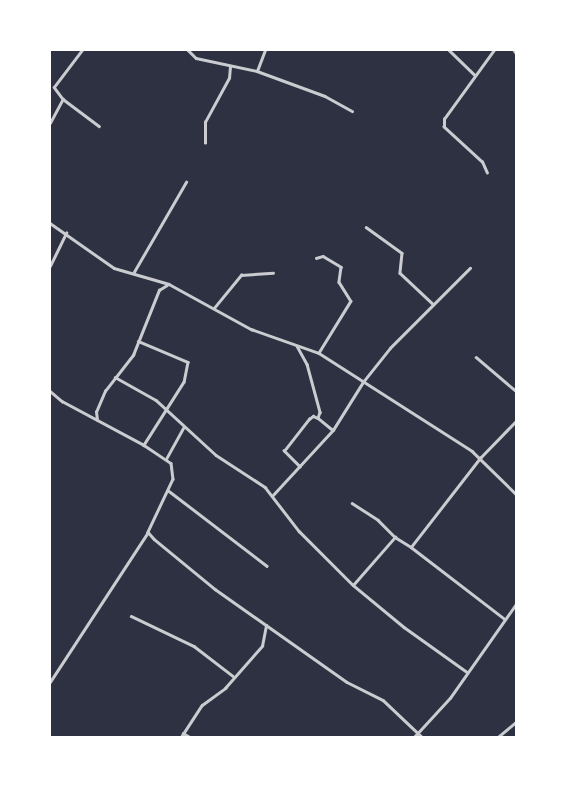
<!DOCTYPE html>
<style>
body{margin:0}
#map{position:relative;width:566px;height:787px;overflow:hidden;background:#2d3142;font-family:"PT Sans",sans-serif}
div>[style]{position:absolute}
.minor>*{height:2.5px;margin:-1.25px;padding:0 1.25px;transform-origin:1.25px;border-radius:1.25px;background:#caccd0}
span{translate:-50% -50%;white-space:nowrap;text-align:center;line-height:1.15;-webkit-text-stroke:5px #fff;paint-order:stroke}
.frame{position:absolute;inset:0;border:51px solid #fff;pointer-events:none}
</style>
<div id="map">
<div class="minor">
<div style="left:188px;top:50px;width:11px;rotate:45deg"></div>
<div style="left:196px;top:58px;width:62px;rotate:12deg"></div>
<div style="left:257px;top:71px;width:72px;rotate:20.2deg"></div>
<div style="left:325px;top:96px;width:31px;rotate:29deg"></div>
<div style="left:449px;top:50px;width:35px;rotate:44deg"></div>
<div style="left:514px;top:50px;width:4px;rotate:56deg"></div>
<div style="left:257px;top:71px;width:22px;rotate:-69deg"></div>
<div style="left:54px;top:87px;width:15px;rotate:53deg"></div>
<div style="left:63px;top:99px;width:45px;rotate:36.9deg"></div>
<div style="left:54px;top:87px;width:46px;rotate:-52.9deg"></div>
<div style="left:50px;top:123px;width:27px;rotate:-62deg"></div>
<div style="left:205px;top:143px;width:21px;rotate:-90deg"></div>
<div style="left:205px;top:122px;width:50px;rotate:-61.4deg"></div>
<div style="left:229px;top:78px;width:11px;rotate:-85deg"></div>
<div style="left:487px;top:173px;width:12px;rotate:-114deg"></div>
<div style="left:482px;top:162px;width:52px;rotate:-137.4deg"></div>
<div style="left:444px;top:127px;width:8px;rotate:-90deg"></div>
<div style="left:444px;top:119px;width:85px;rotate:-54.1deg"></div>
<div style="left:50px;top:223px;width:78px;rotate:35.1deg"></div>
<div style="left:114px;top:268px;width:57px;rotate:16.2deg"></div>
<div style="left:169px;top:284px;width:94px;rotate:28.8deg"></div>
<div style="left:251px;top:329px;width:72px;rotate:19.4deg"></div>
<div style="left:319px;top:353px;width:182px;rotate:32.6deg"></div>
<div style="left:472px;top:451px;width:62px;rotate:44.3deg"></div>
<div style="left:366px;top:227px;width:44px;rotate:35.8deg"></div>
<div style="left:402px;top:253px;width:20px;rotate:96deg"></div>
<div style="left:400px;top:273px;width:44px;rotate:43.2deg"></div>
<div style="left:316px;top:258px;width:7px;rotate:-16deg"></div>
<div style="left:323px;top:256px;width:21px;rotate:31deg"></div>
<div style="left:341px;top:267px;width:15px;rotate:98deg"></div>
<div style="left:339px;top:282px;width:22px;rotate:58deg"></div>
<div style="left:351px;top:301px;width:61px;rotate:121.6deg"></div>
<div style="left:50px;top:266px;width:37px;rotate:-64deg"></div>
<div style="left:134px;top:272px;width:104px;rotate:-60deg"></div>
<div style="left:214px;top:308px;width:43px;rotate:-50.7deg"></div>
<div style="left:241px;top:275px;width:32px;rotate:-4deg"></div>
<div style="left:138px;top:341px;width:54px;rotate:22.8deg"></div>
<div style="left:188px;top:362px;width:20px;rotate:101deg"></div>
<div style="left:184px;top:382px;width:75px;rotate:122.4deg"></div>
<div style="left:297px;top:346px;width:21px;rotate:61deg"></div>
<div style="left:307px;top:364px;width:50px;rotate:74.8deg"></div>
<div style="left:320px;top:412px;width:6px;rotate:108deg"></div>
<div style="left:476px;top:357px;width:52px;rotate:40.4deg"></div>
<div style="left:115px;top:377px;width:47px;rotate:29.3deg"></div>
<div style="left:156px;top:400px;width:81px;rotate:42.5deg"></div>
<div style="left:216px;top:455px;width:59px;rotate:33.1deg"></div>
<div style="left:265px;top:487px;width:56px;rotate:52.3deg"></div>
<div style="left:299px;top:531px;width:76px;rotate:45deg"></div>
<div style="left:353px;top:585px;width:66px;rotate:39.5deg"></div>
<div style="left:404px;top:627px;width:77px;rotate:35.5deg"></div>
<div style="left:50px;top:391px;width:16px;rotate:40deg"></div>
<div style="left:62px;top:401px;width:93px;rotate:28.2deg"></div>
<div style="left:144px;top:445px;width:32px;rotate:34deg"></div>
<div style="left:171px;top:463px;width:16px;rotate:83deg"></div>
<div style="left:173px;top:479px;width:59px;rotate:115.3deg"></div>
<div style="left:148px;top:532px;width:9px;rotate:49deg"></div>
<div style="left:154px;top:539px;width:79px;rotate:39.3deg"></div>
<div style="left:215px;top:589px;width:161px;rotate:35.2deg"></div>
<div style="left:347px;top:682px;width:40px;rotate:26.6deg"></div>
<div style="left:383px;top:700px;width:54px;rotate:43.5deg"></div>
<div style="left:97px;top:420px;width:8px;rotate:-97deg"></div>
<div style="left:96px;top:412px;width:23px;rotate:-67deg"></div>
<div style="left:105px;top:391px;width:46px;rotate:-52.1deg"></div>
<div style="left:133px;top:355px;width:70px;rotate:-68.2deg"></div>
<div style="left:159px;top:290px;width:9px;rotate:-32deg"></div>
<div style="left:166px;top:459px;width:35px;rotate:-61deg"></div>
<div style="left:300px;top:467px;width:23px;rotate:-135deg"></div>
<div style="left:284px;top:451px;width:41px;rotate:-52deg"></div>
<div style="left:309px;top:419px;width:5px;rotate:-37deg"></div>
<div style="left:313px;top:416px;width:5px;rotate:22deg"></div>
<div style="left:318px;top:418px;width:19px;rotate:39deg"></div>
<div style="left:169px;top:491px;width:123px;rotate:37.4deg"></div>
<div style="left:272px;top:496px;width:90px;rotate:-47.3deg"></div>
<div style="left:333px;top:430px;width:57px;rotate:-58deg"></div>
<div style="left:363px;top:382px;width:43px;rotate:-51.5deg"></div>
<div style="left:390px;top:348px;width:113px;rotate:-45deg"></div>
<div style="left:352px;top:503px;width:31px;rotate:33deg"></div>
<div style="left:378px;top:520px;width:24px;rotate:45deg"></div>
<div style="left:411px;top:547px;width:118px;rotate:37.5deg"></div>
<div style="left:353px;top:585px;width:64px;rotate:-48.8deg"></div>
<div style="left:395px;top:537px;width:19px;rotate:32deg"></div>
<div style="left:411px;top:547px;width:113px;rotate:-52.2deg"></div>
<div style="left:480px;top:458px;width:52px;rotate:-45.8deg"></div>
<div style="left:131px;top:616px;width:70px;rotate:25.5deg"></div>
<div style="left:194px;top:646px;width:49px;rotate:37.6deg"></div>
<div style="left:50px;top:682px;width:179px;rotate:-56.8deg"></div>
<div style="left:183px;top:733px;width:8px;rotate:30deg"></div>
<div style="left:181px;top:737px;width:38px;rotate:-57deg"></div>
<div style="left:202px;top:705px;width:29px;rotate:-36deg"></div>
<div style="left:225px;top:688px;width:56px;rotate:-48.6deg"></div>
<div style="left:262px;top:646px;width:21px;rotate:-79deg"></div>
<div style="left:414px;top:737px;width:53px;rotate:-47.3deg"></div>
<div style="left:450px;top:698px;width:115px;rotate:-54.9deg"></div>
<div style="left:498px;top:737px;width:23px;rotate:-40deg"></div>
</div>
<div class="frame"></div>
</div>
